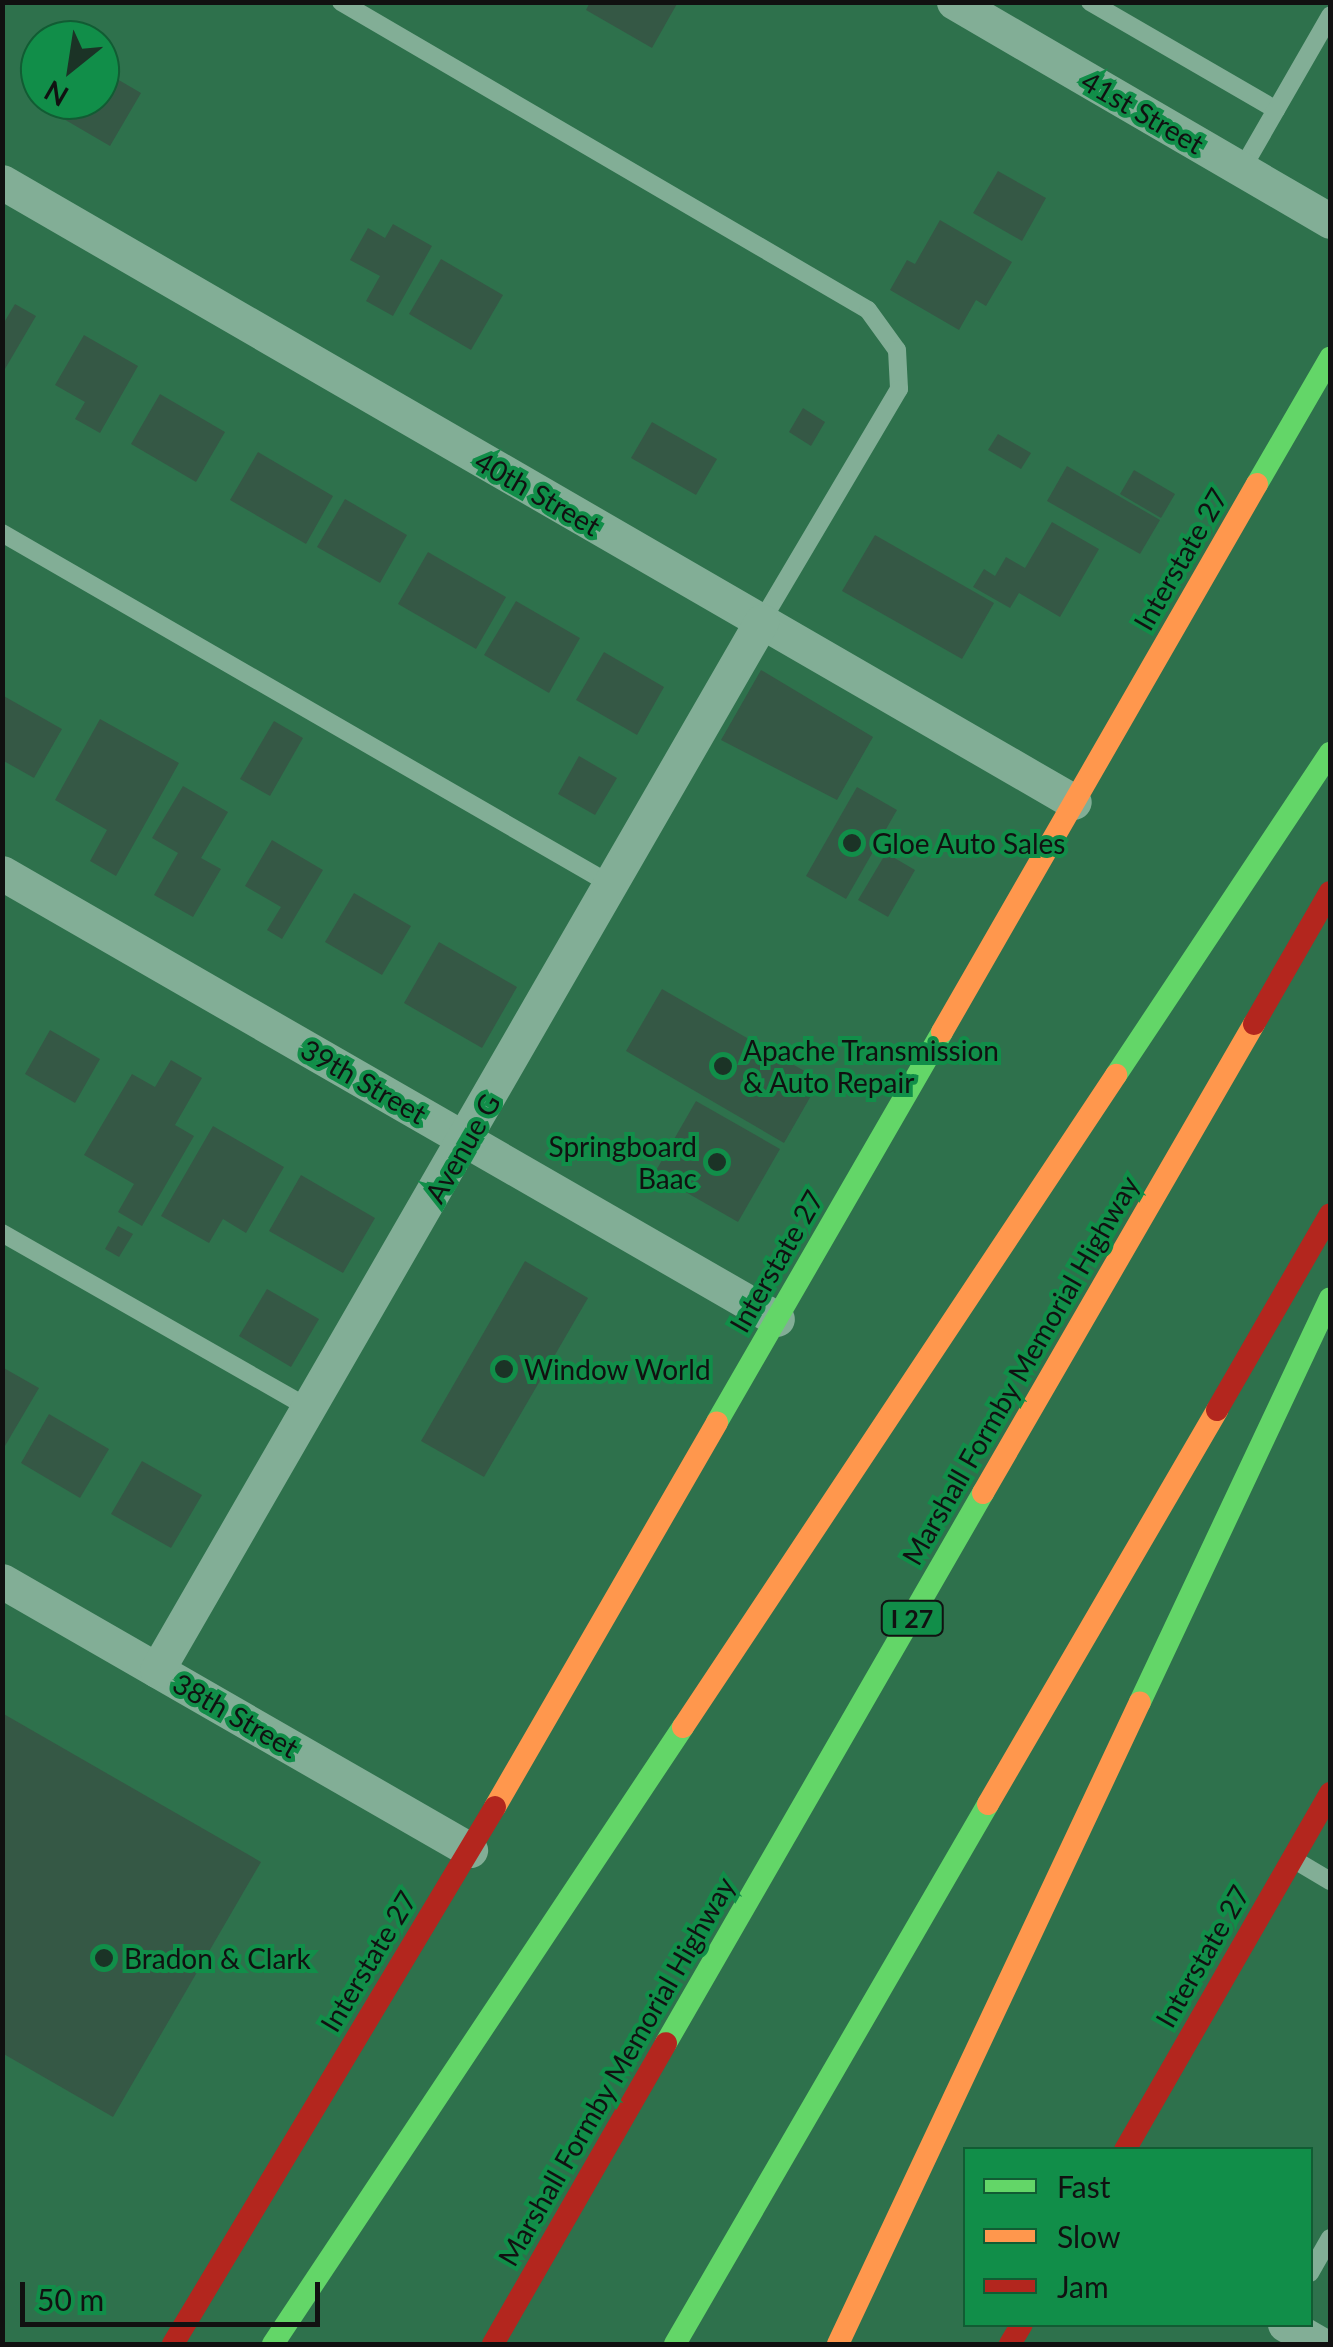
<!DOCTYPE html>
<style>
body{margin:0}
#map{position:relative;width:1333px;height:2347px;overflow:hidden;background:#2e714c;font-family:Lato,sans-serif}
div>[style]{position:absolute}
.building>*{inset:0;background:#355845}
.lane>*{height:18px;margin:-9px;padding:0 9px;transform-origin:9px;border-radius:9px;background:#82ae96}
.street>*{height:35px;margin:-17.5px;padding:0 17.5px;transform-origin:17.5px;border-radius:17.5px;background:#82ae96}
.fast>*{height:22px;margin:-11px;padding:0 11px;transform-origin:11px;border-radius:11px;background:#63d668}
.slow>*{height:22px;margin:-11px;padding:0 11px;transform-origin:11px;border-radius:11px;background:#ff974d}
.jam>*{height:22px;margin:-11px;padding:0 11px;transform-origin:11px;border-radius:11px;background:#b3261e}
.dots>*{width:28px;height:28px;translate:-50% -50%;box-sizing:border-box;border:5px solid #118e49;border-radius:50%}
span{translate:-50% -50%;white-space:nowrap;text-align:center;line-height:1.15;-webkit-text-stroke:8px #118e49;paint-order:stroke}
.shield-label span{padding:2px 8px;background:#118e49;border:2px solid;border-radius:8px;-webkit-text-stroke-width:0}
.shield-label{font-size:25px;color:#111;font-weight:700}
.street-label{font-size:28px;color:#111}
.poi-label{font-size:28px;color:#111}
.left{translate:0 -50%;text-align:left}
.right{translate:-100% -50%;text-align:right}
.frame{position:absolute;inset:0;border:5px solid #111;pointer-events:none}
.legend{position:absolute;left:963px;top:2147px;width:350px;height:180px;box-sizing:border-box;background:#118e49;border:2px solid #115c33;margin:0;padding:12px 18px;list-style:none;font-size:30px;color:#111}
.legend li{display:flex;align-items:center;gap:20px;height:50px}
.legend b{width:50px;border:2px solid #115c33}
.north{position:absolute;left:20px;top:20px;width:100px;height:100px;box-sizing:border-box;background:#118e49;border:2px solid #115c33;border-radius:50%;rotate:210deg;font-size:28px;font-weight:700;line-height:40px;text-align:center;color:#111}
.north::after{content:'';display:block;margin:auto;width:35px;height:45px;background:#1b3326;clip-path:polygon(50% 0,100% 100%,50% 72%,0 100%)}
.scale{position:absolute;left:20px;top:2282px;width:300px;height:45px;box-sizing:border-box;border:5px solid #111;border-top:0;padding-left:12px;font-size:30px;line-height:35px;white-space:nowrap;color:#111;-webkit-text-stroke:8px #118e49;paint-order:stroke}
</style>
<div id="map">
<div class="building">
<div style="clip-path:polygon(590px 2px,678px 2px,652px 48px,586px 10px)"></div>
<div style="clip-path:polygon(100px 69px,141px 93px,110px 146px,50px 111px,56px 100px,100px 100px)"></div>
<div style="clip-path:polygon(998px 171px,1046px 198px,1022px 241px,973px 213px)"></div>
<div style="clip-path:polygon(940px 220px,1012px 262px,986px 306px,976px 300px,959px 330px,890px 290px,907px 260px,915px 264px)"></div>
<div style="clip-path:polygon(393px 224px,432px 246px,393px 316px,366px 301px,380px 276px,350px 260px,368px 228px,385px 238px)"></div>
<div style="clip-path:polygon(441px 259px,503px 295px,471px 350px,409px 314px)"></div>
<div style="clip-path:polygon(15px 304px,36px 316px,2px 374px,2px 326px)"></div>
<div style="clip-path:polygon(84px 335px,138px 366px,100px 433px,75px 419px,85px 402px,55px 385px)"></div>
<div style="clip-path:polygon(160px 394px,225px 432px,196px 482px,131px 444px)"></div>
<div style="clip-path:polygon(803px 408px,825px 422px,811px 446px,789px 432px)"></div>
<div style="clip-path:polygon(652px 422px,717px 459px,696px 495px,631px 458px)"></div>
<div style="clip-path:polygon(998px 434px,1031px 453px,1021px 469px,988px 450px)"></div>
<div style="clip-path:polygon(258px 452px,333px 496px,306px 544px,230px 500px)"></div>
<div style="clip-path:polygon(1067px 466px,1160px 520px,1140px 554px,1047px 501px)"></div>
<div style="clip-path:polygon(1134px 470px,1175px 494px,1161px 518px,1120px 494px)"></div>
<div style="clip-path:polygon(345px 499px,407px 535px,380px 583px,317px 547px)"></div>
<div style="clip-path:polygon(1052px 522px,1099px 549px,1060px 617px,1019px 593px,1010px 608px,973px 587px,984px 569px,995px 576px,1006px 557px,1025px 568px)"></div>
<div style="clip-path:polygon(875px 535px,994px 603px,962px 659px,842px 591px)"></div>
<div style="clip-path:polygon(428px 552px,506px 597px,476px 649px,398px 604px)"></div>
<div style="clip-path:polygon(516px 601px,580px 638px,549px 693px,484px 655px)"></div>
<div style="clip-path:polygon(604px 652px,664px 687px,637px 735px,576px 700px)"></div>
<div style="clip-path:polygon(761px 670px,873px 737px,837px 800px,721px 740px)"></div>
<div style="clip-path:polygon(2px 695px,62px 729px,34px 778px,2px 760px)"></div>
<div style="clip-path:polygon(100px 719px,179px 763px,116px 876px,90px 861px,107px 830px,55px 800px)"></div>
<div style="clip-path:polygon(274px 721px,303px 738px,270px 796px,240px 779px)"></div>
<div style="clip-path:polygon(579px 756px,617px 778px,595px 815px,558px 794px)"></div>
<div style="clip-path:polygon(183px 786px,228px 812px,201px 858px,221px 869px,193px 917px,154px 895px,178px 853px,152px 838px)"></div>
<div style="clip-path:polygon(857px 787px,897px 810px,846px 899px,806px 876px)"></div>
<div style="clip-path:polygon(272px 840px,323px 870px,282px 939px,267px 930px,281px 907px,245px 886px)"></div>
<div style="clip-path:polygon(886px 853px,915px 870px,888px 917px,858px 900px)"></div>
<div style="clip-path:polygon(354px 893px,411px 926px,382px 975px,325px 942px)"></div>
<div style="clip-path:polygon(439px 942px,517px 987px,482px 1048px,404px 1003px)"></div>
<div style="clip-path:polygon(662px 989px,820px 1080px,784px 1143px,626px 1051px)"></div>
<div style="clip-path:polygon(50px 1030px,100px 1059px,75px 1103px,25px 1074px)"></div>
<div style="clip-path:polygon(171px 1060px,202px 1078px,175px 1125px,194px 1136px,142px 1226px,118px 1212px,134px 1184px,84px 1155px,132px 1074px,155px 1087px)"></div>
<div style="clip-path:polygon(696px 1101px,780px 1149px,738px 1222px,654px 1174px)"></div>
<div style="clip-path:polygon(213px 1126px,284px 1167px,246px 1233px,223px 1219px,209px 1243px,161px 1216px)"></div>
<div style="clip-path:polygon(301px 1175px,375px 1218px,343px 1273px,269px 1231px)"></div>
<div style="clip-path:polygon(118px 1226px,133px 1234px,119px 1257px,105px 1249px)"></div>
<div style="clip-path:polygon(525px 1261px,588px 1298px,484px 1477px,421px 1441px)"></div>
<div style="clip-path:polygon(267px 1289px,319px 1319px,291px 1367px,239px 1336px)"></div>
<div style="clip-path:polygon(2px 1367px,39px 1388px,2px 1451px)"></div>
<div style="clip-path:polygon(49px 1414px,109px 1449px,80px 1498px,21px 1463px)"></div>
<div style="clip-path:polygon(142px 1461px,202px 1495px,171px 1548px,111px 1514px)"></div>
<div style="clip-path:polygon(2px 1713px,261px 1862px,113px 2117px,2px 2053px)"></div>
</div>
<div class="lane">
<div style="left:341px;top:2px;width:610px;rotate:30.3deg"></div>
<div style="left:868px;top:310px;width:49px;rotate:54.1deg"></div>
<div style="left:897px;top:350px;width:39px;rotate:87deg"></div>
<div style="left:899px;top:389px;width:271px;rotate:120.6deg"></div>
<div style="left:1090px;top:2px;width:215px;rotate:30.1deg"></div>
<div style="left:1242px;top:169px;width:177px;rotate:-60.1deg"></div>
<div style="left:2px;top:533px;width:704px;rotate:29.99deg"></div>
<div style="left:2px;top:1233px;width:355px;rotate:29.7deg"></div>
<div style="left:1293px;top:1859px;width:43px;rotate:30.7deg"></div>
<div style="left:1310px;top:2273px;width:40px;rotate:-60.3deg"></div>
</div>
<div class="street">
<div style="left:954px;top:2px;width:435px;rotate:30.2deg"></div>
<div style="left:2px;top:182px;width:1238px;rotate:30.04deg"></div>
<div style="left:2px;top:873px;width:894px;rotate:29.92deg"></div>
<div style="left:2px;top:1581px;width:540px;rotate:29.89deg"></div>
<div style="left:157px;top:1670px;width:1210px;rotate:-60.04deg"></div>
<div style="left:1285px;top:2324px;width:39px;rotate:30deg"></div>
</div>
<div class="fast">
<div style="left:1257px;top:484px;width:146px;rotate:-59.9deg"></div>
<div style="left:1116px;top:1075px;width:387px;rotate:-56.4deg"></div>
<div style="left:717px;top:1422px;width:450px;rotate:-60deg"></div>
<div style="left:1140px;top:1702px;width:446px;rotate:-64.8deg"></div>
<div style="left:666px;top:2043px;width:635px;rotate:-60.04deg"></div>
<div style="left:273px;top:2344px;width:741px;rotate:-56.4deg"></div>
<div style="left:675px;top:2344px;width:624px;rotate:-59.9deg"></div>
</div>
<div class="slow">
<div style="left:942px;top:1032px;width:632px;rotate:-60.11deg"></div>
<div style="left:983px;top:1493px;width:542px;rotate:-59.98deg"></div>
<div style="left:683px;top:1727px;width:783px;rotate:-56.41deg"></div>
<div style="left:988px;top:1804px;width:456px;rotate:-59.8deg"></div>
<div style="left:495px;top:1807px;width:444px;rotate:-60deg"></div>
<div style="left:838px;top:2344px;width:709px;rotate:-64.81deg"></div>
</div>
<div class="jam">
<div style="left:1254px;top:1024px;width:152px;rotate:-60.1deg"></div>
<div style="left:1217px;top:1410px;width:226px;rotate:-60deg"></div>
<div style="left:1125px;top:2150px;width:412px;rotate:-60.1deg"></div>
<div style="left:173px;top:2344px;width:626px;rotate:-59.05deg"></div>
<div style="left:493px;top:2344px;width:347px;rotate:-60.1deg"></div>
<div style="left:1010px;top:2344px;width:23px;rotate:-59deg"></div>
</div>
<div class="dots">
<div style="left:852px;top:843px;background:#1b3326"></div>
<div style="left:723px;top:1066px;background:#1b3326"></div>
<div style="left:717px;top:1162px;background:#1b3326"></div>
<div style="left:504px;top:1369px;background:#1b3326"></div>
<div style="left:104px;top:1958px;background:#1b3326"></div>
</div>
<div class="shield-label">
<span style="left:912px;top:1618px">I 27</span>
</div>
<div class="street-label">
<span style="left:1143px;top:112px;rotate:30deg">41st Street</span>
<span style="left:538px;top:493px;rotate:30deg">40th Street</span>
<span style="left:1180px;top:559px;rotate:-60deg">Interstate 27</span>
<span style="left:364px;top:1081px;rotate:30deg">39th Street</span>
<span style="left:462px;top:1148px;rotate:-60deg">Avenue G</span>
<span style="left:776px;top:1261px;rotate:-60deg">Interstate 27</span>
<span style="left:1020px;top:1370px;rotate:-60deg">Marshall Formby Memorial Highway</span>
<span style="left:236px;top:1715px;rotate:30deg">38th Street</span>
<span style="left:1202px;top:1956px;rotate:-60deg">Interstate 27</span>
<span style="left:368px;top:1961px;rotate:-59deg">Interstate 27</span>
<span style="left:616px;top:2071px;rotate:-60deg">Marshall Formby Memorial Highway</span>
</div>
<div class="poi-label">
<span class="left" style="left:872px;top:843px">Gloe Auto Sales</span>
<span class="left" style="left:743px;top:1066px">Apache Transmission<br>&amp; Auto Repair</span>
<span class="right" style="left:697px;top:1162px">Springboard<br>Baac</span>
<span class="left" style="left:524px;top:1369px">Window World</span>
<span class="left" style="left:124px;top:1958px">Bradon &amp; Clark</span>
</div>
<div class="frame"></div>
<ul class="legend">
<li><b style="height:12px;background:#63d668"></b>Fast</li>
<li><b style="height:12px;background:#ff974d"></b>Slow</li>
<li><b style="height:12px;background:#b3261e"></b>Jam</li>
</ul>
<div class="north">N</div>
<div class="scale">50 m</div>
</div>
